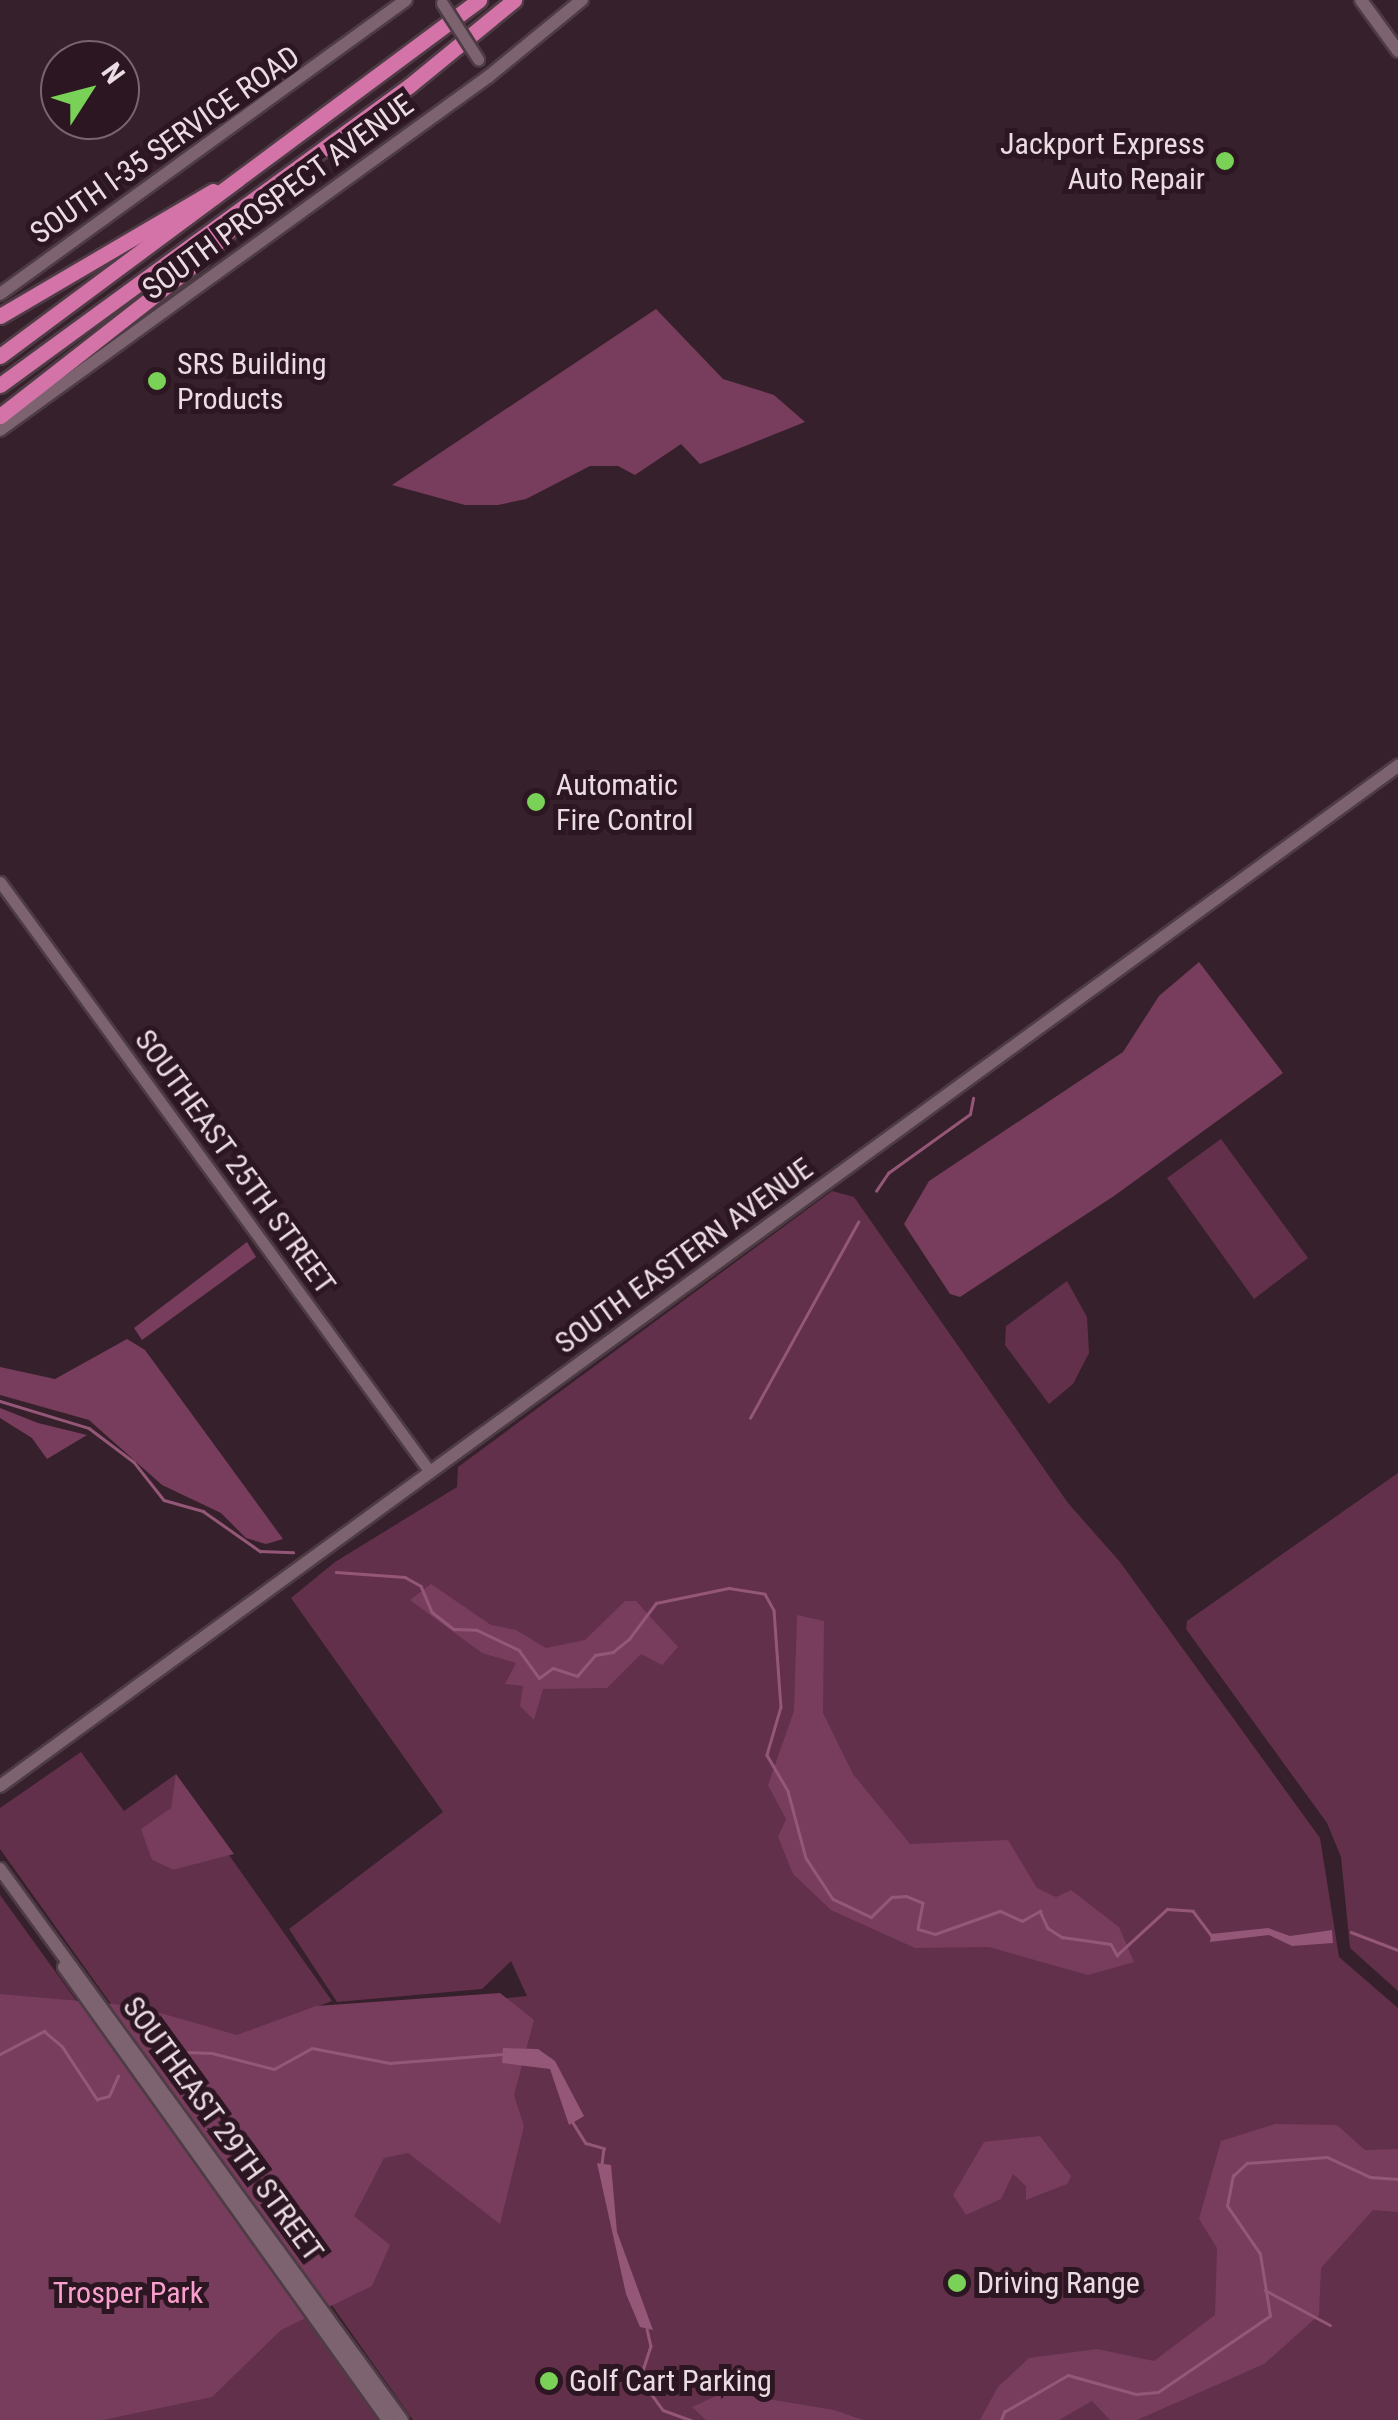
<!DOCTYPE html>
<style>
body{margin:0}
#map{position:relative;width:1398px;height:2420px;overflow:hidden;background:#36202b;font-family:"Roboto Condensed",sans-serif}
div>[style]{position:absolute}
.green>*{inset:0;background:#62304b}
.forest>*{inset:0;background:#783d5d}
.water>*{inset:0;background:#945777}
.stream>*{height:2.5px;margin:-1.25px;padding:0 1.25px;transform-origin:1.25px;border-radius:1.25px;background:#945777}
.roads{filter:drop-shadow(2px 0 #4e3c45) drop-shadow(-2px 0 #4e3c45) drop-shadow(0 2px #4e3c45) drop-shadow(0 -2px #4e3c45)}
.tertiary>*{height:11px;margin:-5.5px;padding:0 5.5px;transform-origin:5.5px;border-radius:5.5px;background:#7c636f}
.secondary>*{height:12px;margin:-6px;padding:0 6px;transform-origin:6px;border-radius:6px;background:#7c636f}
.motorway>*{height:15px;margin:-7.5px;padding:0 7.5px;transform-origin:7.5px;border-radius:7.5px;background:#d473a7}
.bridges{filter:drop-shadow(2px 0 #4e3c45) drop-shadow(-2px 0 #4e3c45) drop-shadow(0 2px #4e3c45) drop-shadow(0 -2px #4e3c45)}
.tertiary-bridge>*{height:11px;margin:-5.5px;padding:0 5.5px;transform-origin:5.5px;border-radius:5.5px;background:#7c636f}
.dots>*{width:28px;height:28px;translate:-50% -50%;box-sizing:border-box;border:5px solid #2b1621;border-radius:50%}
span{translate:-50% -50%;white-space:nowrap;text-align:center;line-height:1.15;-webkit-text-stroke:10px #2b1621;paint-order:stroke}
.poi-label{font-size:30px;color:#ebdce3}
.right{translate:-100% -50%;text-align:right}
.left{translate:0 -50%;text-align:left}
.street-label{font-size:30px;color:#ebdce3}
.park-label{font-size:30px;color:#faa0ce}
.north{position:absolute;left:40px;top:40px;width:100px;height:100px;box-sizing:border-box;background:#2b1621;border:2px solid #78656f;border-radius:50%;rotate:54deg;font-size:28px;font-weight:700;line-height:40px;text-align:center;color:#ebdce3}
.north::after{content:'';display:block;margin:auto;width:35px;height:45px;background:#79d157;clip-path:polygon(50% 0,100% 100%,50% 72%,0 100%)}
</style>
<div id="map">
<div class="green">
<div style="clip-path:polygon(1221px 1139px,1308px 1258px,1254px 1299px,1167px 1178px)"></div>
<div style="clip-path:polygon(832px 1191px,854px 1197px,1068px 1503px,1120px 1562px,1320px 1838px,1339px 1957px,1398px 2008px,1398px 2420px,413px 2420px,280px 2232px,136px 2006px,111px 2004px,0 1849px,0 1808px,81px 1752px,124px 1811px,176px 1774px,178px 1788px,152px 1860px,173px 1870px,229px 1855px,332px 2001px,277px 2022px,527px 1996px,511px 1961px,482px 1989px,337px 2002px,289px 1929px,443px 1812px,291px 1598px,335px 1562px,457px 1487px,458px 1467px)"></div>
<div style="clip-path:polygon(1067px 1281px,1087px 1317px,1089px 1353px,1073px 1384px,1049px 1404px,1005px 1345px,1006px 1326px)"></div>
<div style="clip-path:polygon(1398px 1473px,1398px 1991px,1350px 1948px,1341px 1857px,1327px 1823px,1186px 1629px,1187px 1621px)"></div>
<div style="clip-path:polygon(0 1895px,379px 2420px,0 2420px)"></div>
</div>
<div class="forest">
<div style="clip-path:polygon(656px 309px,723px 379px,774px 395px,805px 422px,700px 464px,681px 444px,635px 475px,618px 466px,590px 466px,526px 499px,498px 505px,465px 505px,392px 485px)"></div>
<div style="clip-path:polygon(1199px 962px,1283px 1073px,1114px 1196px,960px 1297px,950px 1294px,904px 1224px,929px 1181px,1123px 1052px,1159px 996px)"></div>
<div style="clip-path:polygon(247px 1242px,256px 1257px,142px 1340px,134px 1328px)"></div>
<div style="clip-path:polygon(127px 1339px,145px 1350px,283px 1539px,266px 1544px,246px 1538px,221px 1513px,162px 1485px,89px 1420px,0 1395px,0 1367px,55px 1379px)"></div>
<div style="clip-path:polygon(0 1408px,38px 1423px,87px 1435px,47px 1459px,32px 1438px,0 1418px)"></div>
<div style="clip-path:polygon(431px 1584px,491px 1625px,516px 1630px,546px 1648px,585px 1640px,625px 1601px,636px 1601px,678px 1647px,662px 1665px,641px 1654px,607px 1688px,543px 1689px,534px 1720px,520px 1706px,523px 1686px,505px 1684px,516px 1663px,482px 1653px,410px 1600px)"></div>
<div style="clip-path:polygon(797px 1615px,824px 1621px,823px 1713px,853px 1774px,910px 1844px,1008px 1840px,1037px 1888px,1056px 1897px,1071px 1890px,1119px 1927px,1134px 1962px,1088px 1975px,989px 1947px,915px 1948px,831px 1910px,793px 1874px,778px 1837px,786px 1819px,768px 1785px,794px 1711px)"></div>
<div style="clip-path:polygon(176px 1774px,234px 1854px,173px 1870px,152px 1860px,141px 1829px,171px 1808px)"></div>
<div style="clip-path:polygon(500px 1993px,534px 2020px,514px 2095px,524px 2126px,500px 2224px,408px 2153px,384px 2158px,354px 2216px,390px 2245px,372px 2286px,281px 2330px,212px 2397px,103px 2420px,0 2420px,0 1994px,136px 2006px,237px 2035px,316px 2006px)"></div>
<div style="clip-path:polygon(1275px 2124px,1337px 2125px,1365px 2150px,1398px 2149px,1398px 2212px,1373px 2210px,1321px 2268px,1319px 2315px,1264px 2364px,1137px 2420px,1110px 2420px,1092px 2401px,1059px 2420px,980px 2420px,998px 2387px,1029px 2358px,1097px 2349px,1154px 2361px,1215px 2315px,1217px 2248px,1199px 2219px,1221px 2141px)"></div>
<div style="clip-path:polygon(1040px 2136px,1071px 2176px,1067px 2184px,1026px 2200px,1026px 2186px,1013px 2174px,1001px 2199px,966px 2215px,953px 2195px,984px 2142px)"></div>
<div style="clip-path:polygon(725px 2392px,834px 2410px,863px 2420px,706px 2420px,692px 2407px)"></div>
</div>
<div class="water">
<div style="clip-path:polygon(1268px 1928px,1290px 1936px,1332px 1930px,1333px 1943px,1292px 1946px,1269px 1935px,1210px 1942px,1211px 1934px)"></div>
<div style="clip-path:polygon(503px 2048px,538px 2049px,555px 2061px,584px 2116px,569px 2125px,550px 2069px,502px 2063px)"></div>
<div style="clip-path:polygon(597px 2163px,611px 2165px,617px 2232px,653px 2330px,640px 2327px,626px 2294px)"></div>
</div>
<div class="stream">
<div style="left:876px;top:1191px;width:22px;rotate:-56deg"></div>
<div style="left:888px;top:1173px;width:101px;rotate:-35.7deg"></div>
<div style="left:970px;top:1114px;width:16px;rotate:-79deg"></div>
<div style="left:0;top:1401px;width:93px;rotate:16.9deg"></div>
<div style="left:89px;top:1428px;width:56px;rotate:37.1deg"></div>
<div style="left:134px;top:1462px;width:48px;rotate:51.7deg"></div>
<div style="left:164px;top:1500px;width:41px;rotate:15.8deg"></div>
<div style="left:203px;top:1511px;width:70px;rotate:35.1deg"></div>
<div style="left:260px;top:1551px;width:33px;rotate:2deg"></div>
<div style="left:750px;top:1418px;width:224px;rotate:-61.1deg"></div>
<div style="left:336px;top:1572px;width:69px;rotate:4.1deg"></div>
<div style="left:405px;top:1577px;width:18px;rotate:29deg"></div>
<div style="left:421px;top:1586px;width:28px;rotate:67deg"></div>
<div style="left:432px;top:1612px;width:28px;rotate:38deg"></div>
<div style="left:454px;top:1629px;width:23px;rotate:2deg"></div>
<div style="left:477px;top:1630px;width:47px;rotate:25.5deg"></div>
<div style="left:519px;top:1650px;width:34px;rotate:54deg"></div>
<div style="left:539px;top:1678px;width:17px;rotate:-36deg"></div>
<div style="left:553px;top:1668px;width:25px;rotate:18deg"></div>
<div style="left:577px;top:1676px;width:28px;rotate:-49deg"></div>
<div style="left:595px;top:1655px;width:18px;rotate:-9deg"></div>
<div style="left:613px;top:1652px;width:21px;rotate:-39deg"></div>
<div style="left:629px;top:1639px;width:45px;rotate:-53.1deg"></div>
<div style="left:656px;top:1603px;width:75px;rotate:-11.6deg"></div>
<div style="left:729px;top:1588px;width:36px;rotate:9deg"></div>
<div style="left:765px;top:1594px;width:18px;rotate:61deg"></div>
<div style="left:774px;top:1610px;width:97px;rotate:85.9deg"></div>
<div style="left:781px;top:1707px;width:50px;rotate:106.3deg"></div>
<div style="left:767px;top:1755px;width:42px;rotate:59.7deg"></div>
<div style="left:788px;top:1791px;width:69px;rotate:75deg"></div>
<div style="left:806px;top:1858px;width:49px;rotate:56.6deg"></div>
<div style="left:833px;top:1899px;width:42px;rotate:25.3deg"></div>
<div style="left:871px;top:1917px;width:29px;rotate:-44deg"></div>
<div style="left:892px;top:1897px;width:14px;rotate:-4deg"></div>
<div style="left:906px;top:1896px;width:18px;rotate:22deg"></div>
<div style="left:923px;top:1903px;width:26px;rotate:101deg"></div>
<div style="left:918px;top:1929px;width:18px;rotate:16deg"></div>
<div style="left:935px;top:1934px;width:69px;rotate:-19.5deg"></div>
<div style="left:1000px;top:1911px;width:24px;rotate:24deg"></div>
<div style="left:1022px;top:1921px;width:21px;rotate:-29deg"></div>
<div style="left:1040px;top:1911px;width:19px;rotate:65deg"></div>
<div style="left:1048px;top:1928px;width:17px;rotate:33deg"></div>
<div style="left:1062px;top:1937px;width:49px;rotate:8.1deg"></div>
<div style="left:1111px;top:1944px;width:13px;rotate:61deg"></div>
<div style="left:1117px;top:1955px;width:68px;rotate:-42.6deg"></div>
<div style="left:1167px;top:1909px;width:26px;rotate:4deg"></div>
<div style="left:1193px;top:1911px;width:34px;rotate:53deg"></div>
<div style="left:1351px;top:1932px;width:50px;rotate:21deg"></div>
<div style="left:156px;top:2051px;width:56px;rotate:2deg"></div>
<div style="left:212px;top:2053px;width:64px;rotate:14.5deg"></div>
<div style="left:274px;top:2069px;width:43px;rotate:-28.9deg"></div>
<div style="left:312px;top:2048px;width:79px;rotate:10.9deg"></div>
<div style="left:390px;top:2063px;width:113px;rotate:-4.6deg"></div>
<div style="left:0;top:2054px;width:50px;rotate:-27.6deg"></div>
<div style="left:44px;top:2031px;width:23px;rotate:40deg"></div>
<div style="left:62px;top:2046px;width:64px;rotate:56.6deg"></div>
<div style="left:97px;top:2099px;width:12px;rotate:-14deg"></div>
<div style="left:109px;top:2096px;width:22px;rotate:-66deg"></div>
<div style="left:572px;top:2121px;width:26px;rotate:58deg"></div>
<div style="left:586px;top:2143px;width:19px;rotate:16deg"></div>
<div style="left:604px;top:2148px;width:17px;rotate:97deg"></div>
<div style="left:1265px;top:2290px;width:74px;rotate:28.3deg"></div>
<div style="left:647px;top:2329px;width:17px;rotate:77deg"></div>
<div style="left:651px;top:2346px;width:33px;rotate:108deg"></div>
<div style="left:641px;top:2377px;width:13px;rotate:61deg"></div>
<div style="left:647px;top:2388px;width:27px;rotate:54deg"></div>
<div style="left:663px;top:2410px;width:30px;rotate:20deg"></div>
<div style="left:1001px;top:2420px;width:9px;rotate:-69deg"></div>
<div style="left:1004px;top:2412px;width:74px;rotate:-30deg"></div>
<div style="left:1068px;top:2375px;width:71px;rotate:15.6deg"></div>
<div style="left:1136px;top:2394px;width:22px;rotate:-5deg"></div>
<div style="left:1158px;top:2392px;width:135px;rotate:-34.2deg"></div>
<div style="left:1270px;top:2316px;width:63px;rotate:-99.2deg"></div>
<div style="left:1260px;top:2254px;width:58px;rotate:-124.5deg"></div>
<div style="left:1227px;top:2206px;width:31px;rotate:-79deg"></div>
<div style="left:1233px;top:2176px;width:19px;rotate:-43deg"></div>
<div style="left:1247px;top:2163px;width:80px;rotate:-4.3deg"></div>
<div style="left:1327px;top:2157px;width:47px;rotate:24.9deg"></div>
<div style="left:1370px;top:2177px;width:28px;rotate:4deg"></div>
</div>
<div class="roads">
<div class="tertiary">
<div style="left:0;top:882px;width:730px;rotate:53.91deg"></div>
</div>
<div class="secondary">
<div style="left:1361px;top:0;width:63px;rotate:54deg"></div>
<div style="left:0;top:294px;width:501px;rotate:-35.91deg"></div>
<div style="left:0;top:430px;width:604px;rotate:-35.9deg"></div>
<div style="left:489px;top:76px;width:120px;rotate:-39.3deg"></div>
<div style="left:0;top:1786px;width:1731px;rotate:-36.12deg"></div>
<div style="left:0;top:1869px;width:682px;rotate:53.89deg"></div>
<div style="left:64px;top:1967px;width:557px;rotate:54.43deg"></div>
</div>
<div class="motorway">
<div style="left:0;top:316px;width:247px;rotate:-30.4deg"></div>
<div style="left:0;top:356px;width:597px;rotate:-36.62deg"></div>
<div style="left:0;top:385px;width:507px;rotate:-36.17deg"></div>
<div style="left:409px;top:86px;width:136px;rotate:-39.3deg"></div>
<div style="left:0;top:416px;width:254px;rotate:-38deg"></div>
<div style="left:200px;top:260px;width:58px;rotate:-45deg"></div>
</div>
</div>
<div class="bridges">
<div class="tertiary-bridge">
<div style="left:442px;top:3px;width:67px;rotate:57.3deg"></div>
</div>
</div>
<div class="dots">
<div style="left:1225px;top:161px;background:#79d157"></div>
<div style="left:157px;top:381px;background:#79d157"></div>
<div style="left:536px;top:802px;background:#79d157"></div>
<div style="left:957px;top:2283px;background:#79d157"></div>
<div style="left:549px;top:2381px;background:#79d157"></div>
</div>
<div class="poi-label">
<span class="right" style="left:1205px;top:161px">Jackport Express<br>Auto Repair</span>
<span class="left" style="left:177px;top:381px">SRS Building<br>Products</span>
<span class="left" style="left:556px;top:802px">Automatic<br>Fire Control</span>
<span class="left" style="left:977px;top:2283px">Driving Range</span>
<span class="left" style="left:569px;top:2381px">Golf Cart Parking</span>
</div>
<div class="street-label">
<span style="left:165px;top:145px;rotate:-35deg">SOUTH I-35 SERVICE ROAD</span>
<span style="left:278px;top:197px;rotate:-36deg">SOUTH PROSPECT AVENUE</span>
<span style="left:235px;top:1162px;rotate:54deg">SOUTHEAST 25TH STREET</span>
<span style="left:684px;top:1256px;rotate:-36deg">SOUTH EASTERN AVENUE</span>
<span style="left:223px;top:2129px;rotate:54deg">SOUTHEAST 29TH STREET</span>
</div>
<div class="park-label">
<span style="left:128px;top:2293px">Trosper Park</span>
</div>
<div class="north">N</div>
</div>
